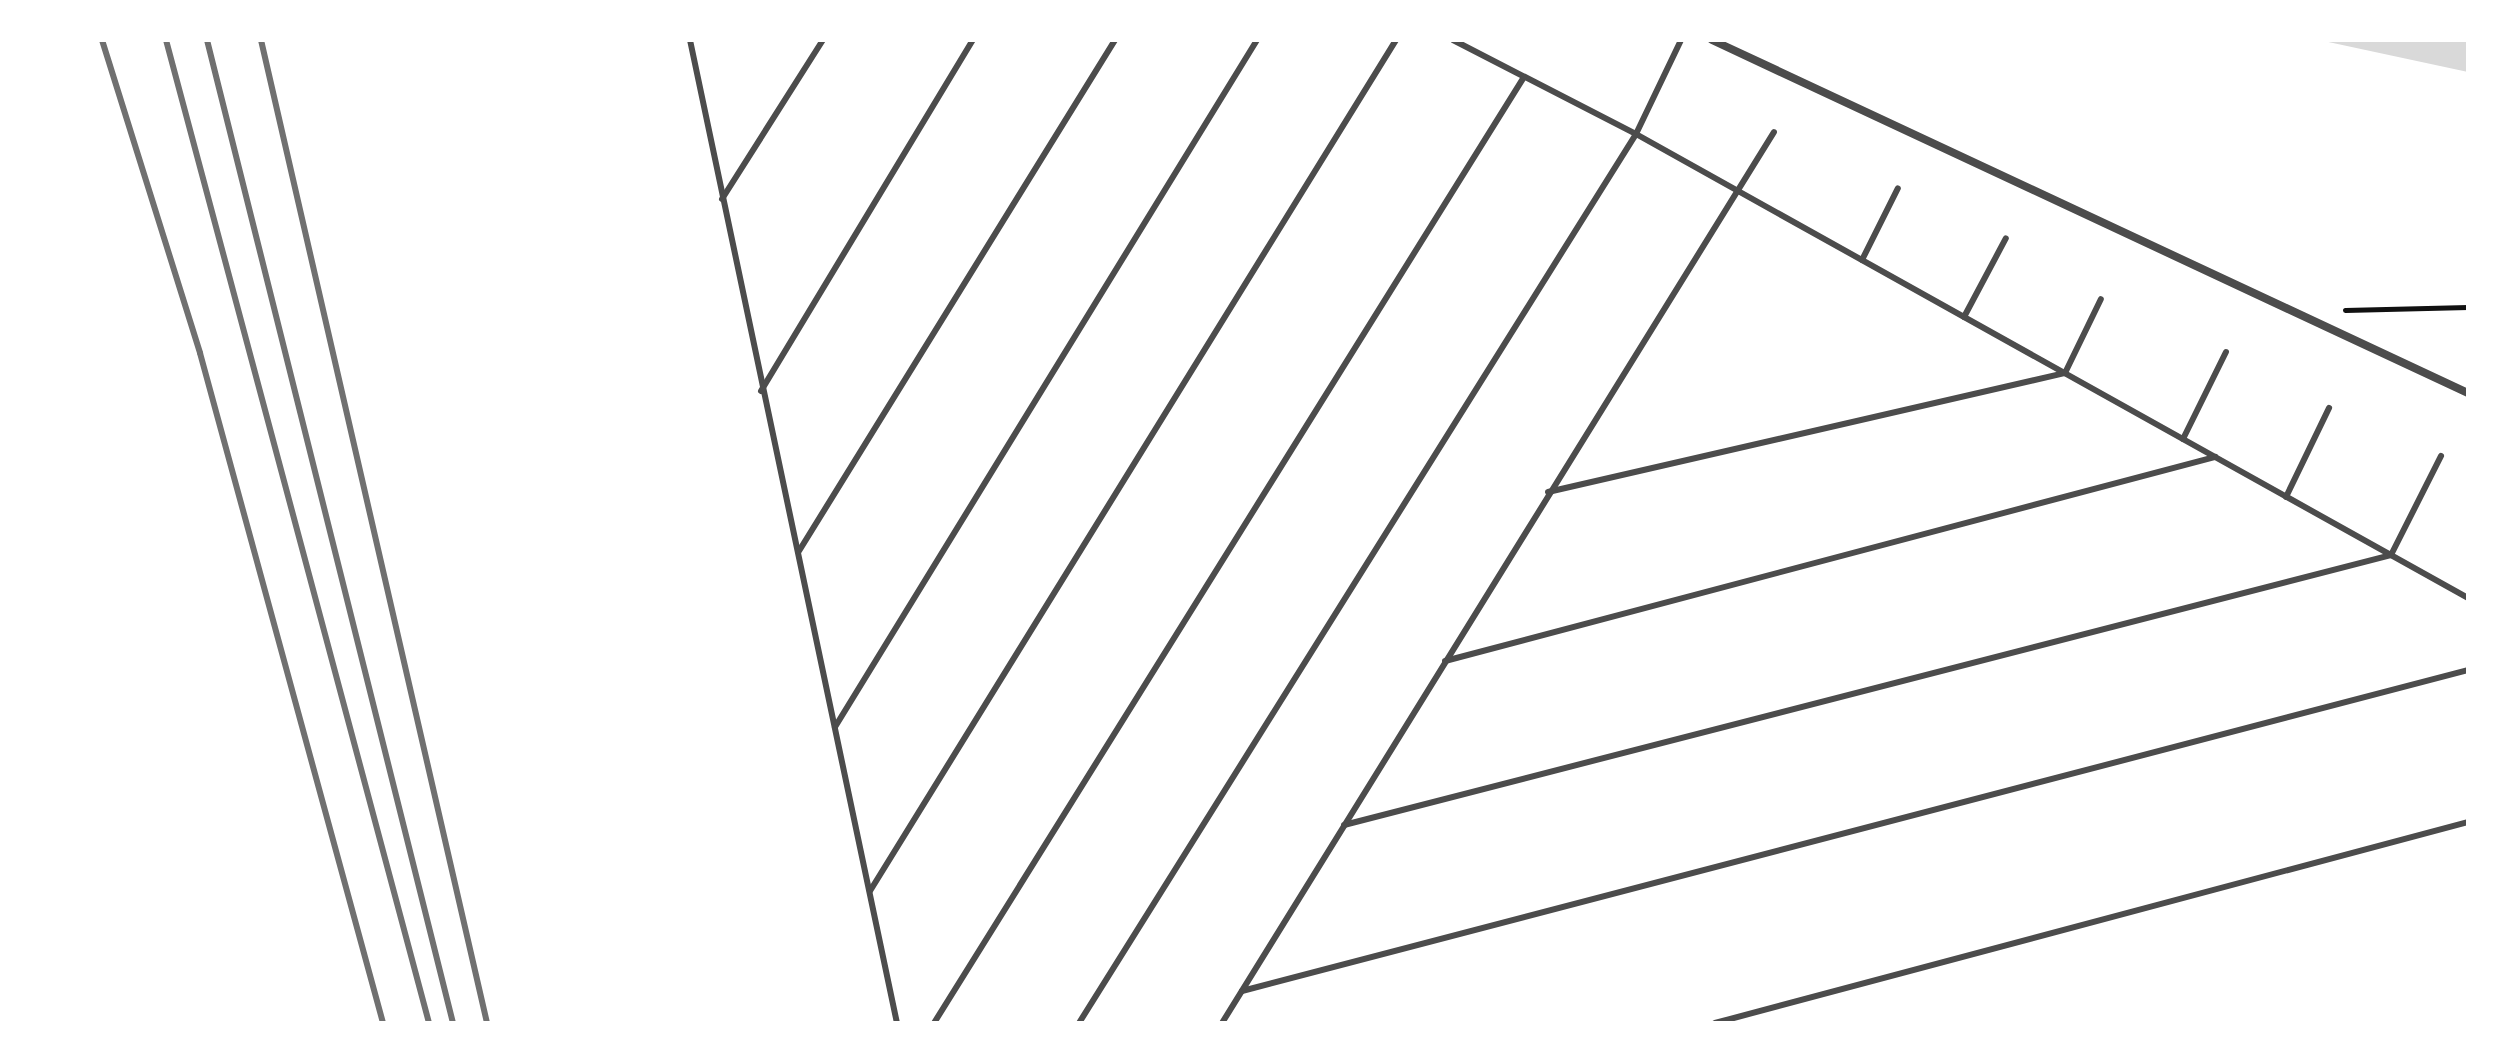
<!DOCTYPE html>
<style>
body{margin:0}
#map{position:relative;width:2508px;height:1063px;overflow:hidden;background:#fff;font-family:Lora,serif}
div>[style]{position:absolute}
.water>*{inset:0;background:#d9d9d9}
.path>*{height:5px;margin:-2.5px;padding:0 2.5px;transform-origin:2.5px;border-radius:2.5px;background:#111}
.service>*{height:6px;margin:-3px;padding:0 3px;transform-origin:3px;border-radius:3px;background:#4c4c4c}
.minor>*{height:8px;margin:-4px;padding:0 4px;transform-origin:4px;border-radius:4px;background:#4c4c4c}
.rail>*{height:6px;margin:-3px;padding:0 3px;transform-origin:3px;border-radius:3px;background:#707070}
span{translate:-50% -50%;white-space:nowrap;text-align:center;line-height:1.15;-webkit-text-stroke:6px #fff;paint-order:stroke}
.frame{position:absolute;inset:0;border:42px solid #fff;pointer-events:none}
</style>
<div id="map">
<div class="water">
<div style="clip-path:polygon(2319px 40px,2468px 40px,2468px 72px)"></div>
</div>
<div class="path">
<div style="left:2345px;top:310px;width:123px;rotate:-1.4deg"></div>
</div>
<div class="service">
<div style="left:690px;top:40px;width:1005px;rotate:78.11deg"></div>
<div style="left:1453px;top:40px;width:206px;rotate:27.2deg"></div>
<div style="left:1636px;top:134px;width:953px;rotate:29.15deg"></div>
<div style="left:722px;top:199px;width:188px;rotate:-57.6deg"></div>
<div style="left:1862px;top:260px;width:80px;rotate:-63.4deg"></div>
<div style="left:1964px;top:317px;width:89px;rotate:-62deg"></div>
<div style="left:761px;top:391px;width:410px;rotate:-58.9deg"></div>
<div style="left:2183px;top:439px;width:97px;rotate:-63.7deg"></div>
<div style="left:1548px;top:492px;width:531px;rotate:-12.96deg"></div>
<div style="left:2065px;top:373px;width:82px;rotate:-64.1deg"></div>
<div style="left:2286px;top:497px;width:99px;rotate:-64.2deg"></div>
<div style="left:799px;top:551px;width:601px;rotate:-58.27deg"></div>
<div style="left:1445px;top:661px;width:797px;rotate:-14.84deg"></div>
<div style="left:835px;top:727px;width:806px;rotate:-58.44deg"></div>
<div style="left:1344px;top:825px;width:1081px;rotate:-14.46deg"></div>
<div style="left:2391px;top:555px;width:111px;rotate:-63.2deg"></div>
<div style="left:870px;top:891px;width:1000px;rotate:-58.28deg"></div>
<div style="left:1242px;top:991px;width:1267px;rotate:-14.67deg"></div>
<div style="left:934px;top:1023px;width:1115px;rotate:-58.05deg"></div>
<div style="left:1079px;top:1023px;width:1049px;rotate:-57.93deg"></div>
<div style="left:1636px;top:134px;width:104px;rotate:-64.4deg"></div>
<div style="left:1222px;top:1023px;width:1048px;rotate:-58.22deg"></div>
<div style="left:1715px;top:1023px;width:779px;rotate:-14.95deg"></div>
</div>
<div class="minor">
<div style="left:1712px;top:40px;width:834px;rotate:25.03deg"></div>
</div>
<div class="rail">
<div style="left:102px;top:40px;width:328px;rotate:72.6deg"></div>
<div style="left:200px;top:353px;width:695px;rotate:74.72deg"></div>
<div style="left:166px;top:40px;width:1018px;rotate:75.02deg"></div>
<div style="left:207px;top:40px;width:1013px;rotate:75.95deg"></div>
<div style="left:261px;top:40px;width:1009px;rotate:77.05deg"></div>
</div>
<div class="frame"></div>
</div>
